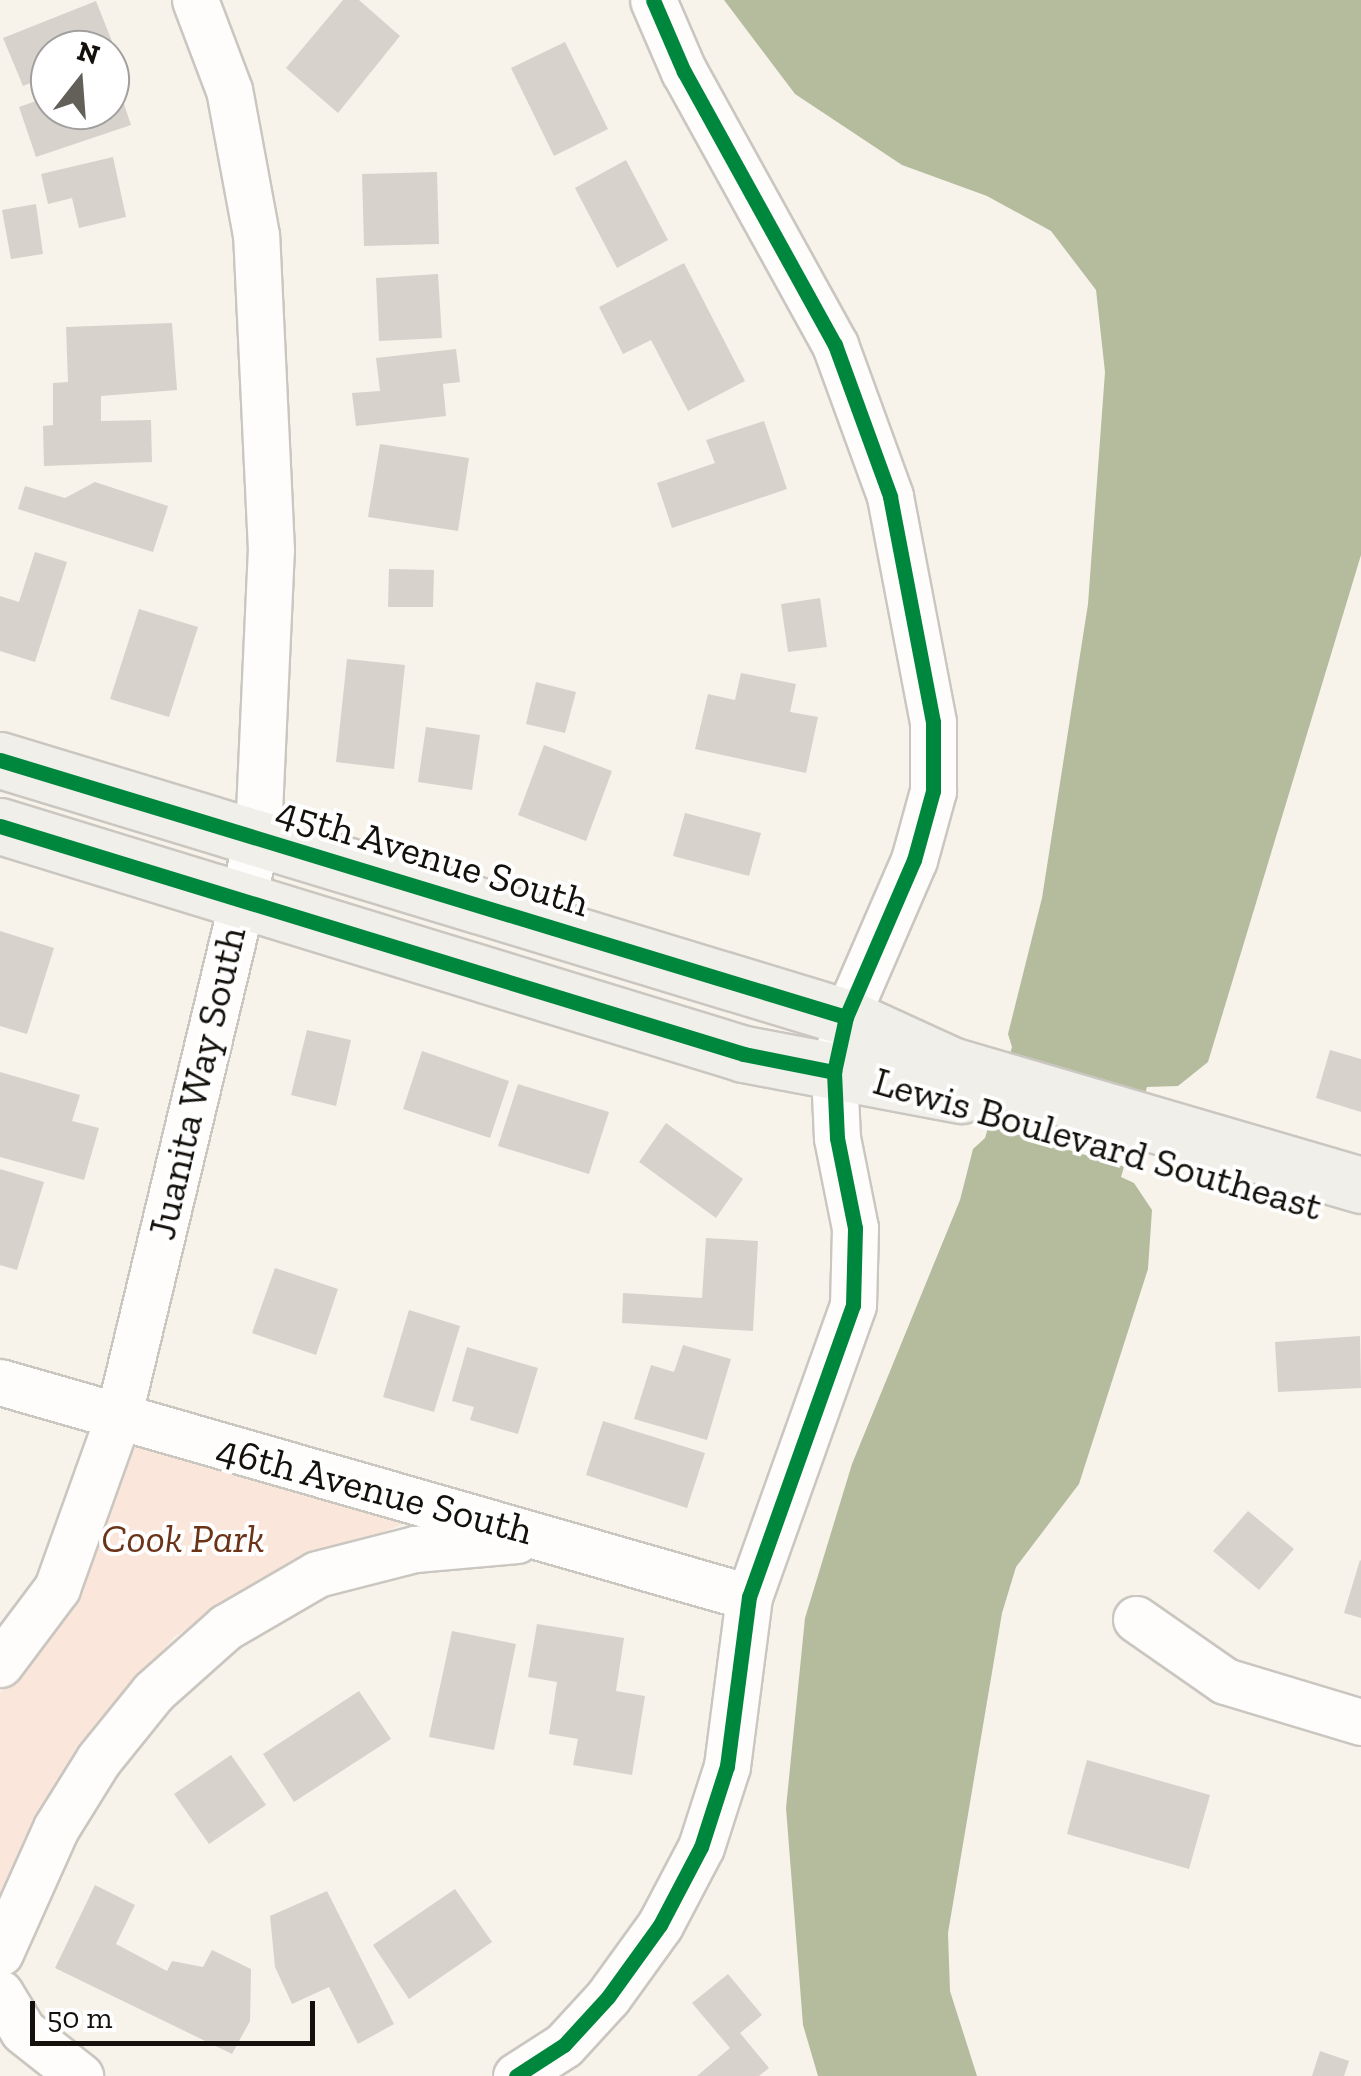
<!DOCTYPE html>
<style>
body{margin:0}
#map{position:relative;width:1361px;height:2076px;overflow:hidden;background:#f7f3ea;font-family:"Zilla Slab",serif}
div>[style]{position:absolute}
.green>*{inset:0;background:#fae6da}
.water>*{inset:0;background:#b4bc9d}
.pier>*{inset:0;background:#f7f3ea}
.building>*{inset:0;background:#d7d2cb}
.roads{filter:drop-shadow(2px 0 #cac6c0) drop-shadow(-2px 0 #cac6c0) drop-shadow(0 2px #cac6c0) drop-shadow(0 -2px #cac6c0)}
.street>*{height:45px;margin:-22.5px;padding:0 22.5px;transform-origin:22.5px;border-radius:22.5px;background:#fefdfc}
.secondary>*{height:55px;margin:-27.5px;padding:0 27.5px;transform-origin:27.5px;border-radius:27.5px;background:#f0efea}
.cycleway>*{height:15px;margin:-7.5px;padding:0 7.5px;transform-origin:7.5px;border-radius:7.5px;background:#00873e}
span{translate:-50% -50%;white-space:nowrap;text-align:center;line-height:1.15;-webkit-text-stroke:8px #fff;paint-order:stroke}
.street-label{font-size:40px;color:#14110c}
.park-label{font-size:40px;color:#6b3317;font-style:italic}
.north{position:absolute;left:30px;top:30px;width:100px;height:100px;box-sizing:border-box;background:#fff;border:2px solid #a1a09e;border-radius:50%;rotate:17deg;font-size:28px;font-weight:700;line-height:40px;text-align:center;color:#14110c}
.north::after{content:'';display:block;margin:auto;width:35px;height:45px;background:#63605a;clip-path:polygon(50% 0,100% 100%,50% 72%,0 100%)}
.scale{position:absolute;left:30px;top:2001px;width:285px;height:45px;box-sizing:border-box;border:5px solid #14110c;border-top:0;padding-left:12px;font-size:30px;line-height:35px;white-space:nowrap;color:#14110c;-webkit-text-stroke:8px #fff;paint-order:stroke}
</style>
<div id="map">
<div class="green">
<div style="clip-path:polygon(132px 1440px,365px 1506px,405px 1523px,249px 1588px,174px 1637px,108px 1717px,0 1919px,0 1693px,36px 1658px,78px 1597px)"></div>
</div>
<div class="water">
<div style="clip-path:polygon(724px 0,1361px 0,1361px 555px,1208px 1062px,1178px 1086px,1147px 1087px,1121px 1177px,1134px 1183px,1152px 1210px,1148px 1269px,1079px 1484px,1016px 1567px,1002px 1613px,948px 1933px,950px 1991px,977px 2076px,818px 2076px,803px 2025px,786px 1808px,805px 1618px,852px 1464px,960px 1200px,973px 1149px,985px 1138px,1012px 1047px,1008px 1034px,1042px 898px,1088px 604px,1105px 372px,1096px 290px,1051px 231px,987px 196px,902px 165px,795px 94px)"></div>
</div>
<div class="pier">
<div style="clip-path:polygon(1006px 1057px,1145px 1099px,1125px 1167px,986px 1125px)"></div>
</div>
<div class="building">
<div style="clip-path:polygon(343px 0,359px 0,400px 36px,338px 113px,286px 68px)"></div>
<div style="clip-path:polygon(96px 1px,115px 49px,50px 50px,50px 75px,23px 86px,3px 38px)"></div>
<div style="clip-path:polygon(565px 42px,608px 129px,554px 156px,511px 68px)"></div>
<div style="clip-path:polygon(114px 74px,131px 125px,36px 157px,19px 107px,50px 96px,50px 110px,110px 110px)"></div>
<div style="clip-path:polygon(113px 157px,126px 217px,79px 228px,72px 198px,48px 204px,41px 174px)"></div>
<div style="clip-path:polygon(626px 160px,668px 240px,617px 268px,575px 188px)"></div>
<div style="clip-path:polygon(437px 172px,439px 244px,364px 246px,362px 174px)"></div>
<div style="clip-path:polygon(36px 204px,43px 254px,11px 259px,2px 210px)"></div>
<div style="clip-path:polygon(684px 263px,745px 381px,688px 411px,651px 340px,623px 354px,599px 307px)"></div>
<div style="clip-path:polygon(438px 274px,442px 338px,379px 341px,376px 278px)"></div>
<div style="clip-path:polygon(172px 323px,177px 390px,101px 396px,101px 421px,151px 420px,152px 462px,44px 466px,43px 426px,53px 425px,53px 383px,68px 382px,66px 327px)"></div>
<div style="clip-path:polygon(456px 349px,460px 382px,443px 384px,446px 416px,356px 426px,352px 393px,380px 391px,376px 358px)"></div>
<div style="clip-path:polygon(764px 421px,787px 489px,672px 528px,657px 483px,715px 463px,706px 440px)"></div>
<div style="clip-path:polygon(380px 444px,469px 458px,458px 531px,368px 517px)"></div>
<div style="clip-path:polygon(95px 482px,168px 506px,153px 552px,18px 509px,25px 486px,65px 498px)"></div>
<div style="clip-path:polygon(35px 552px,67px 562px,35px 662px,0 651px,0 596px,19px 602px)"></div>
<div style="clip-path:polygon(389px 569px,434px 570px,433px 607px,388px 607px)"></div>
<div style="clip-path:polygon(820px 598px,827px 647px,788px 652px,781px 604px)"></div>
<div style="clip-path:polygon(139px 609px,198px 627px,169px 717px,110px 699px)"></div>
<div style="clip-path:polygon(347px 659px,405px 665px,394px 769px,336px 762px)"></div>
<div style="clip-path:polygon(741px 673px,796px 684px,790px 712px,818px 717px,806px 773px,695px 749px,708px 694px,735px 700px)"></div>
<div style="clip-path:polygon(536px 682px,576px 692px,565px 733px,526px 724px)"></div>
<div style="clip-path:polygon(426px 727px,480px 735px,472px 790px,418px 782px)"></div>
<div style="clip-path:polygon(544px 745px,612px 771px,586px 841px,518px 815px)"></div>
<div style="clip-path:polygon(685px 813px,761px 833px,749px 876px,673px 856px)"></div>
<div style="clip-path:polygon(0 931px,54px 948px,27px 1034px,0 1026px)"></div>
<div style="clip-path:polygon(307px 1030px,351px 1040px,336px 1106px,291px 1095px)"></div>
<div style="clip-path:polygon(1330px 1050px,1361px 1059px,1361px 1112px,1316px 1098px)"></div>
<div style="clip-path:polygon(422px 1051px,509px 1081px,490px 1138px,403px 1109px)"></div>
<div style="clip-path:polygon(0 1072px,80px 1095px,72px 1121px,99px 1128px,84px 1180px,0 1157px)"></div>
<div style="clip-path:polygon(518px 1084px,609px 1112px,589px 1174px,498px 1146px)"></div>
<div style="clip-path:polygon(666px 1123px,743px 1179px,716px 1218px,639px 1162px)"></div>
<div style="clip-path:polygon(0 1169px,44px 1182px,17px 1270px,0 1265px)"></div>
<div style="clip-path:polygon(706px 1238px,758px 1241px,753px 1331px,622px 1323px,623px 1293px,702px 1298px)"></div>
<div style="clip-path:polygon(275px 1268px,338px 1289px,316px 1355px,252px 1333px)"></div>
<div style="clip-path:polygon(409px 1310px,460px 1326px,434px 1412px,383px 1397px)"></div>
<div style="clip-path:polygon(1360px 1336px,1361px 1388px,1278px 1392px,1275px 1342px)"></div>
<div style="clip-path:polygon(683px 1345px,731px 1359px,707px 1440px,634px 1419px,651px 1365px,674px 1372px)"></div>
<div style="clip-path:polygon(467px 1347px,538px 1368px,518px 1434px,470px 1420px,474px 1407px,452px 1401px)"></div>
<div style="clip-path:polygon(603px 1421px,705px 1453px,687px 1508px,586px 1475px)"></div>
<div style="clip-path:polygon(1248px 1511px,1294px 1549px,1259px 1590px,1213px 1551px)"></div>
<div style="clip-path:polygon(1360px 1560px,1361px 1561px,1361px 1618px,1344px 1613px)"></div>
<div style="clip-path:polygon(537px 1624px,624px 1638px,616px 1691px,645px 1696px,632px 1775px,573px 1765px,578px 1739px,549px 1734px,557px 1682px,528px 1677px)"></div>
<div style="clip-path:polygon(452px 1631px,516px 1644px,494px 1750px,429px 1737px)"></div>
<div style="clip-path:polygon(359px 1691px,391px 1739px,294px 1802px,263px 1754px)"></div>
<div style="clip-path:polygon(231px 1755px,266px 1805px,209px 1844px,174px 1794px)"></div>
<div style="clip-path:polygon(1087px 1760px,1210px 1795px,1189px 1869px,1067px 1834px)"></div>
<div style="clip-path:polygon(95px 1885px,135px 1905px,116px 1944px,167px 1971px,172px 1961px,203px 1967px,212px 1950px,251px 1969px,250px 2021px,232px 2054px,55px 1968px)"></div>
<div style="clip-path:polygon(455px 1889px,492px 1942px,409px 1999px,373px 1945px)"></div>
<div style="clip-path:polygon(327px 1891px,394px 2024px,358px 2044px,329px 1987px,292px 2004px,275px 1967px,270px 1916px)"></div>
<div style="clip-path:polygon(728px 1974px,762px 2015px,740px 2033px,769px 2068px,759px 2076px,697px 2076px,730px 2048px,692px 2003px)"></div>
<div style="clip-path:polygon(1320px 2051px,1349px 2061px,1344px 2076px,1312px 2076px)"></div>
</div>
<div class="roads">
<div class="street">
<div style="left:0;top:1382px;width:779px;rotate:16.02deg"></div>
<div style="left:1136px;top:1619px;width:108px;rotate:34.9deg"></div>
<div style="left:1225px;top:1681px;width:142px;rotate:16.8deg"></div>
<div style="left:0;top:1664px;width:95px;rotate:-53.1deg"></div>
<div style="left:57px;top:1588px;width:181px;rotate:-70.3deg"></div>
<div style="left:118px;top:1418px;width:601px;rotate:-76.52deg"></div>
<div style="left:258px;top:834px;width:284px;rotate:-87.4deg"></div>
<div style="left:271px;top:550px;width:315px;rotate:-92.7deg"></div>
<div style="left:256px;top:235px;width:147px;rotate:-100.5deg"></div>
<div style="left:229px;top:90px;width:96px;rotate:-110.7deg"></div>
<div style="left:0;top:1953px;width:137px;rotate:-65.9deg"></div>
<div style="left:56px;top:1828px;width:81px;rotate:-58.1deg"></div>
<div style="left:99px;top:1759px;width:86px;rotate:-51.1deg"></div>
<div style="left:153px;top:1692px;width:98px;rotate:-41.7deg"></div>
<div style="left:226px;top:1627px;width:105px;rotate:-30.2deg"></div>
<div style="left:317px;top:1574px;width:101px;rotate:-14.3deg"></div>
<div style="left:415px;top:1549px;width:102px;rotate:-5deg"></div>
<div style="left:0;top:1993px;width:44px;rotate:58.8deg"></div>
<div style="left:23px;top:2031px;width:73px;rotate:38.3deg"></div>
<div style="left:516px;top:2076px;width:57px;rotate:-32.9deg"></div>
<div style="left:564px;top:2045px;width:65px;rotate:-47.5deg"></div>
<div style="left:608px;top:1997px;width:89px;rotate:-54.2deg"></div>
<div style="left:660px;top:1925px;width:88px;rotate:-62.3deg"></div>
<div style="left:701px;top:1847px;width:85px;rotate:-72.2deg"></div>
<div style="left:727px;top:1766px;width:170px;rotate:-82.6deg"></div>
<div style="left:749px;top:1597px;width:310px;rotate:-70.4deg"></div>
<div style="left:853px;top:1305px;width:77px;rotate:-88.5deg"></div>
<div style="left:855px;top:1228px;width:92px;rotate:-101.3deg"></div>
<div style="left:837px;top:1138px;width:66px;rotate:-92.6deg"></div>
<div style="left:834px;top:1072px;width:56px;rotate:-77.7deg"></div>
<div style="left:846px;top:1017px;width:171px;rotate:-66.6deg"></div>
<div style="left:914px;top:860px;width:72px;rotate:-74.6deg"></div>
<div style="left:933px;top:791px;width:69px;rotate:-90deg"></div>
<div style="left:933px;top:722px;width:230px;rotate:-100.8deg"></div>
<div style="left:890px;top:496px;width:161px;rotate:-110deg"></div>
<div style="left:835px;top:345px;width:312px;rotate:-118.9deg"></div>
<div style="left:684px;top:72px;width:78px;rotate:-113.3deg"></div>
</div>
<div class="secondary">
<div style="left:0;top:760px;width:884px;rotate:16.9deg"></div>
<div style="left:846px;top:1017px;width:115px;rotate:24.6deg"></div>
<div style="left:951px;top:1065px;width:427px;rotate:16.3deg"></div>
<div style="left:0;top:826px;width:778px;rotate:17.04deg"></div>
<div style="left:744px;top:1054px;width:221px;rotate:10.7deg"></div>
</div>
</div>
<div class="cycleway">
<div style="left:0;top:760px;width:884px;rotate:16.9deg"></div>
<div style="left:0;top:826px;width:778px;rotate:17.04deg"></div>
<div style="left:744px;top:1054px;width:92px;rotate:11.3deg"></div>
<div style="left:516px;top:2076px;width:57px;rotate:-32.9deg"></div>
<div style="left:564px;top:2045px;width:65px;rotate:-47.5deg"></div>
<div style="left:608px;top:1997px;width:89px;rotate:-54.2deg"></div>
<div style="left:660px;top:1925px;width:88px;rotate:-62.3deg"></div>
<div style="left:701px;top:1847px;width:85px;rotate:-72.2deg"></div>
<div style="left:727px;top:1766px;width:170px;rotate:-82.6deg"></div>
<div style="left:749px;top:1597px;width:310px;rotate:-70.4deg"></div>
<div style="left:853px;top:1305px;width:77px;rotate:-88.5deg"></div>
<div style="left:855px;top:1228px;width:92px;rotate:-101.3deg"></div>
<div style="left:837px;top:1138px;width:66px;rotate:-92.6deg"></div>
<div style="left:834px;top:1072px;width:56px;rotate:-77.7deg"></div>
<div style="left:846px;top:1017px;width:171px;rotate:-66.6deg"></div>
<div style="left:914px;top:860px;width:72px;rotate:-74.6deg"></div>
<div style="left:933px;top:791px;width:69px;rotate:-90deg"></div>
<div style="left:933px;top:722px;width:230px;rotate:-100.8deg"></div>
<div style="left:890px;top:496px;width:161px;rotate:-110deg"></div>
<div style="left:835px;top:345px;width:312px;rotate:-118.9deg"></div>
<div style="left:684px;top:72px;width:78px;rotate:-113.3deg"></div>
</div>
<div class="street-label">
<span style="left:433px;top:856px;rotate:17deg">45th Avenue South</span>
<span style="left:196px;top:1083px;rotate:-77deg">Juanita Way South</span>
<span style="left:1098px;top:1143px;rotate:16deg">Lewis Boulevard Southeast</span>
<span style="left:375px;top:1489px;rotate:15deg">46th Avenue South</span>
</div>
<div class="park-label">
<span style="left:183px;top:1538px">Cook Park</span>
</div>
<div class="north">N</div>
<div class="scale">50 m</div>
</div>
